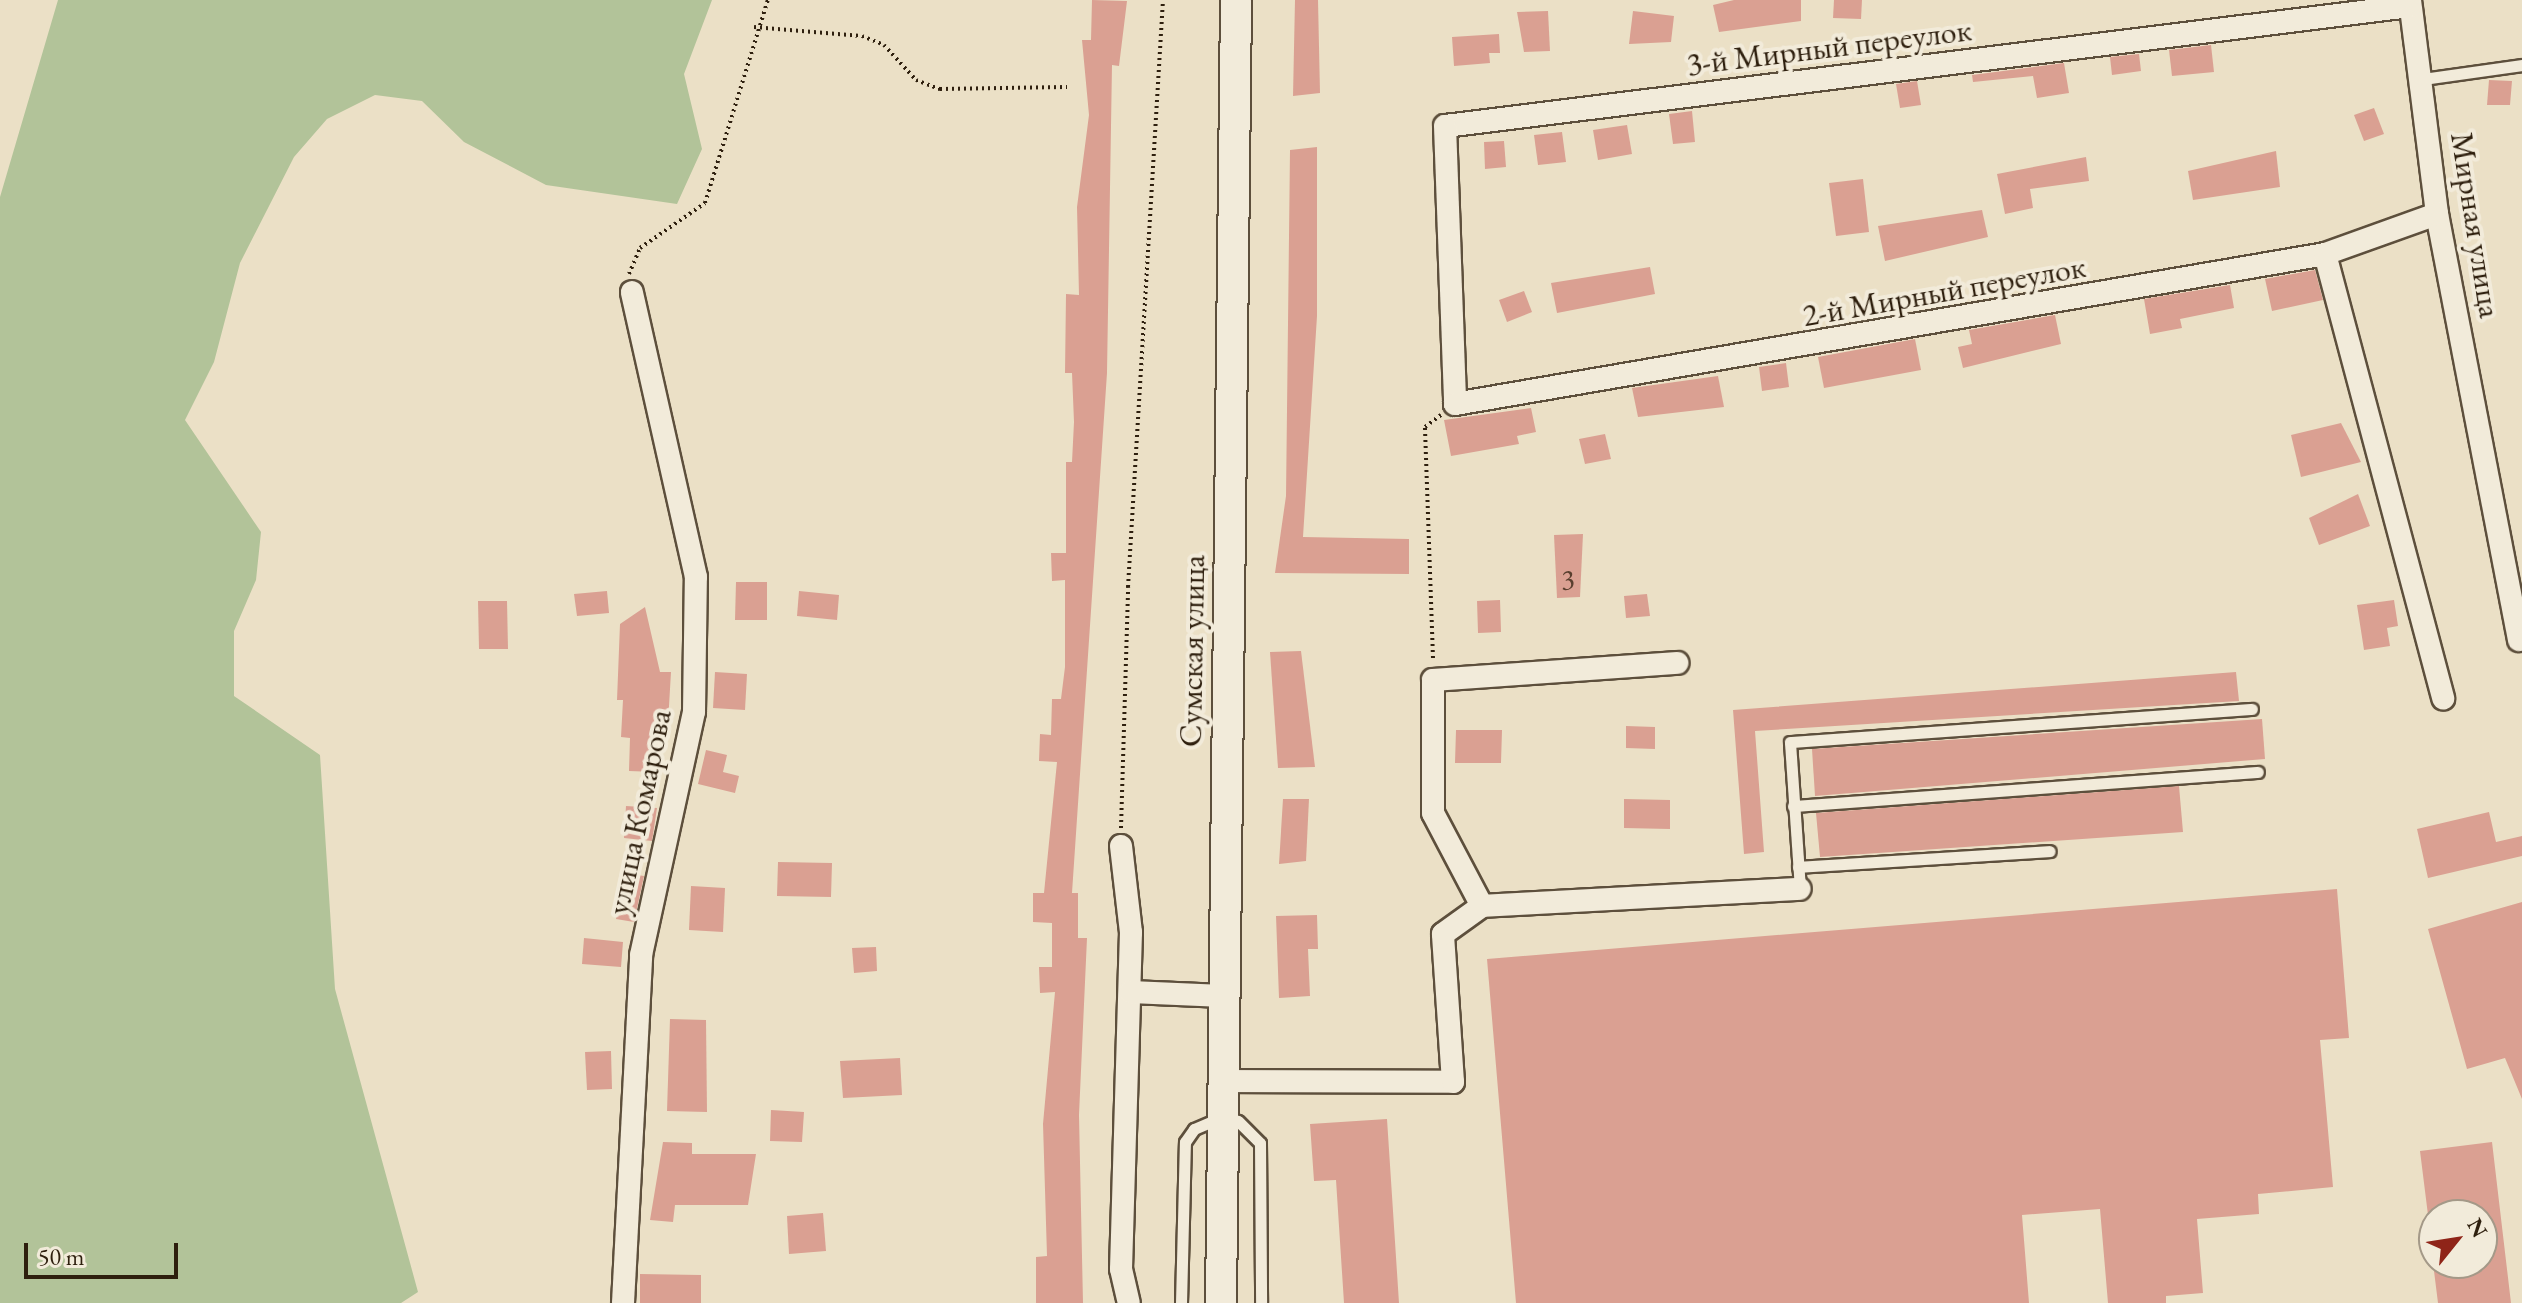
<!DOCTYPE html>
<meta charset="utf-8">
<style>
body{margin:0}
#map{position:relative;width:2522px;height:1303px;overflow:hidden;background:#ebe0c6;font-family:"EB Garamond",serif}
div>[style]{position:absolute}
.green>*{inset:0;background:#b2c399}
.building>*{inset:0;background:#daa092}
.path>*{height:4px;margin-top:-2px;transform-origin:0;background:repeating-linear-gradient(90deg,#2e1f0e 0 2px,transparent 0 6px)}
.roads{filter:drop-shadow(2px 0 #5d4f3c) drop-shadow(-2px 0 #5d4f3c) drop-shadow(0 2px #5d4f3c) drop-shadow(0 -2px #5d4f3c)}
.service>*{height:11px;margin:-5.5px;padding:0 5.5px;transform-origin:5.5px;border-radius:5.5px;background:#f2ebda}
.minor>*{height:22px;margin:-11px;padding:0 11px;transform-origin:11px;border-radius:11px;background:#f2ebda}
.secondary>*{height:30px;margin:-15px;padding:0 15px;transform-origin:15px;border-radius:15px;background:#f2ebda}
span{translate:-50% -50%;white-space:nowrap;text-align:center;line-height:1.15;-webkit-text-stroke:8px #f2ebda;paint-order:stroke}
.number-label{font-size:28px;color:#593f2f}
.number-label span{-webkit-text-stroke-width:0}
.street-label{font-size:32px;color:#2e1f0e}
.north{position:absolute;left:2418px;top:1199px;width:80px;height:80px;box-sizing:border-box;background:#f2ebda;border:2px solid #a49988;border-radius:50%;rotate:60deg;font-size:22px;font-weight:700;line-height:32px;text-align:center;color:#2e1f0e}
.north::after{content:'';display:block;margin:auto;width:28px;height:36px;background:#8f2418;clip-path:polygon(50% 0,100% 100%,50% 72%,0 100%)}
.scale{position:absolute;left:24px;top:1243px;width:154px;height:36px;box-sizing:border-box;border:4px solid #2e1f0e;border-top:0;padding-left:10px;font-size:24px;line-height:28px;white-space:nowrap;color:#2e1f0e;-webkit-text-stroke:6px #f2ebda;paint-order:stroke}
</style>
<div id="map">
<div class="green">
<div style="clip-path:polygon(58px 0,712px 0,684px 74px,702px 149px,677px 204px,546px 185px,464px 142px,422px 101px,375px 95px,327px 119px,294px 157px,240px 263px,214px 362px,185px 420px,261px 532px,256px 580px,234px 631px,234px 696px,320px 755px,335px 989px,418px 1292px,401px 1303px,0 1303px,0 197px)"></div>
</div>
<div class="building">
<div style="clip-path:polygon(1092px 0,1127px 1px,1119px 66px,1112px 65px,1107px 373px,1072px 893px,1078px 893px,1078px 938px,1087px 938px,1079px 1115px,1083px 1303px,1036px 1303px,1036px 1257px,1047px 1256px,1043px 1124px,1055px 992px,1040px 993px,1039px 967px,1052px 967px,1052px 923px,1033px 922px,1033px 893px,1044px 893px,1057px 762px,1039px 761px,1040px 734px,1051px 735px,1052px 699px,1061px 699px,1065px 667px,1065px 580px,1052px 581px,1051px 553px,1066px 553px,1066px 462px,1072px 462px,1074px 422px,1072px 373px,1065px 373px,1066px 294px,1079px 295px,1077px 207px,1089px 115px,1082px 40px,1091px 40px)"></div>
<div style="clip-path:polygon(1295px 0,1318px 0,1320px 93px,1293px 96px)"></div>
<div style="clip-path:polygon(1734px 0,1801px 0,1801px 21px,1719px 32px,1713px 5px)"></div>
<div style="clip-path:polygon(1834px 0,1862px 0,1861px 19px,1833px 18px)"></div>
<div style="clip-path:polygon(1548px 11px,1550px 51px,1524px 52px,1517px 12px)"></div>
<div style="clip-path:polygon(1633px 11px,1674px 16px,1671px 42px,1629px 44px)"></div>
<div style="clip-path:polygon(1499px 34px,1500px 53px,1489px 53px,1490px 63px,1454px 66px,1452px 37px)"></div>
<div style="clip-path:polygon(2211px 45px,2214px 72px,2172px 76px,2169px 50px)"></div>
<div style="clip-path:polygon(2139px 54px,2141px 71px,2112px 75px,2110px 57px)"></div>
<div style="clip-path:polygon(2064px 63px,2069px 93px,2037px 98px,2033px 76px,1973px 82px,1972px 75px)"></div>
<div style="clip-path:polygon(2489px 80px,2512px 81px,2510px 105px,2487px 105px)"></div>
<div style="clip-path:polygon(1917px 81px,1921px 105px,1900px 108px,1896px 84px)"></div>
<div style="clip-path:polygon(2374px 108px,2384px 134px,2364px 141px,2354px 115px)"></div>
<div style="clip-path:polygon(1692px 111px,1695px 142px,1673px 144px,1669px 114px)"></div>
<div style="clip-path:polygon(1627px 125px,1632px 154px,1598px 160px,1593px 130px)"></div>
<div style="clip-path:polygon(1562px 132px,1566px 162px,1538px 165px,1534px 135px)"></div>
<div style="clip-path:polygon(1504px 141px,1506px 167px,1485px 169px,1484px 142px)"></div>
<div style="clip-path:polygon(1317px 147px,1317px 316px,1303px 537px,1409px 539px,1409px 574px,1275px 573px,1286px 496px,1290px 150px)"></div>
<div style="clip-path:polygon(2276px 151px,2280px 187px,2193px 200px,2188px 171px)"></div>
<div style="clip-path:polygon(2086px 157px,2089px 181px,2030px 189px,2033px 208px,2005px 214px,1997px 174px)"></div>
<div style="clip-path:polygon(1863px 179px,1869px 232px,1836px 236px,1829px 183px)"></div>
<div style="clip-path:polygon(1982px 210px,1988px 237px,1885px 261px,1878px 226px)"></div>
<div style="clip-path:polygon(1650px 267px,1655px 294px,1557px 313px,1551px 283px)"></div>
<div style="clip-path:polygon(2315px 270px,2323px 300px,2272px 311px,2265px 279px)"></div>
<div style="clip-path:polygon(2230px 285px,2234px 308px,2180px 319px,2182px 328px,2150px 334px,2144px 299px)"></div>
<div style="clip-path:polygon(1524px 291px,1532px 312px,1507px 322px,1499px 300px)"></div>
<div style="clip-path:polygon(2055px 315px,2061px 344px,1963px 368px,1958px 347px,1972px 344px,1969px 330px)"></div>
<div style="clip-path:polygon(1915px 339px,1921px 370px,1824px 388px,1818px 357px)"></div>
<div style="clip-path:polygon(1786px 363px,1789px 387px,1762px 391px,1759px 367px)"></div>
<div style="clip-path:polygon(1718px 376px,1724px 407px,1638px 417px,1632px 388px)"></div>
<div style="clip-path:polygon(1531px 408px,1536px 432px,1517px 436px,1519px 444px,1451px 456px,1444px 420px)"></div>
<div style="clip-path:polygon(2341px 423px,2361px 462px,2301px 477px,2291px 435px)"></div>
<div style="clip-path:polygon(1605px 434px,1611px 459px,1585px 464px,1579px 439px)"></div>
<div style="clip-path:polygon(2358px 494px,2370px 526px,2319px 545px,2309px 518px)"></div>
<div style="clip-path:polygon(1583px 534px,1580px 597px,1557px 598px,1554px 535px)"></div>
<div style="clip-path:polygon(736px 582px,767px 582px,767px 620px,735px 620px)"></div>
<div style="clip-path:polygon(607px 591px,609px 613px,577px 616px,574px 594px)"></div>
<div style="clip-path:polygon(799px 591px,839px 595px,837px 620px,797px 616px)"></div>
<div style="clip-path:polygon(1647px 594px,1650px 616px,1626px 618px,1624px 596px)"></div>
<div style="clip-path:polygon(1500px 600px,1501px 632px,1478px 633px,1477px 601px)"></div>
<div style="clip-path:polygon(2394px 600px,2398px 626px,2387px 628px,2390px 646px,2364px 650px,2357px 605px)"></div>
<div style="clip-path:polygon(478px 601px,507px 601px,508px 649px,479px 649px)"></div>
<div style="clip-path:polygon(645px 607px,660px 672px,671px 672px,667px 740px,657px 739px,656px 772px,629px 771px,630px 738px,621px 737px,623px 700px,617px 700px,620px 624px)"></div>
<div style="clip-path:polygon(1301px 651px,1315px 767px,1278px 768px,1270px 652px)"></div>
<div style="clip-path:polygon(715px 672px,747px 674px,745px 710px,713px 708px)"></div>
<div style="clip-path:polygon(2236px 672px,2239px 701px,1755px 731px,1764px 852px,1744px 854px,1733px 710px)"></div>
<div style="clip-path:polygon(2262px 719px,2265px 759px,1815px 796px,1812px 749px)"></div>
<div style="clip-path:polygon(1626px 726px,1655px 727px,1655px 749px,1626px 748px)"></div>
<div style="clip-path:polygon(1456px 730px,1502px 730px,1501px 763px,1455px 763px)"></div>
<div style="clip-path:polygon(706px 750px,727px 755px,723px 772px,739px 776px,735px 793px,698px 784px)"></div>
<div style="clip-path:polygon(2179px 786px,2183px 832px,1820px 857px,1816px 813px)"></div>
<div style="clip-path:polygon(1283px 799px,1309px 799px,1306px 861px,1279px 864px)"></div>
<div style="clip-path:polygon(1624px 799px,1670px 800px,1670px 829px,1624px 828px)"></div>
<div style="clip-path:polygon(626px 806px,657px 808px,652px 841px,624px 838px)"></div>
<div style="clip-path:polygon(2489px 812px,2496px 842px,2522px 836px,2522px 856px,2428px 878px,2417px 829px)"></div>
<div style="clip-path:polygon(778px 862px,832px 863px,831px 897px,777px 896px)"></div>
<div style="clip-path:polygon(624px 873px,644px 876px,634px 922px,616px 919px)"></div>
<div style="clip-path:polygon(691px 886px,725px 888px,723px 932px,689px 930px)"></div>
<div style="clip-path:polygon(2337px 889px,2349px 1038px,2320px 1040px,2333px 1187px,2258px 1194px,2259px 1214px,2197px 1219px,2203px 1293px,2166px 1296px,2166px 1303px,2108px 1303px,2100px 1209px,2022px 1215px,2029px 1303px,1516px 1303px,1487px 959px)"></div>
<div style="clip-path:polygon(2522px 902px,2522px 1099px,2505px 1058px,2467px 1069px,2428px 929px)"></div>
<div style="clip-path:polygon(1317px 915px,1318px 949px,1308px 949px,1310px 996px,1279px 998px,1276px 916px)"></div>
<div style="clip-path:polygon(584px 938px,623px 942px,621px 967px,582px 964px)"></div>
<div style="clip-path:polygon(876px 947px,877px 971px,854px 973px,852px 948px)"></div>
<div style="clip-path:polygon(670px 1019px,706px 1020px,707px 1112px,667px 1111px)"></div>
<div style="clip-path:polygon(611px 1051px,612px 1089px,587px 1090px,585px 1052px)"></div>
<div style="clip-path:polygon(900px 1058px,902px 1095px,843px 1098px,840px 1061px)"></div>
<div style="clip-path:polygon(771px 1110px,804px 1112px,802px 1142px,770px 1141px)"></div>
<div style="clip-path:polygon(1387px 1119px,1399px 1303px,1344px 1303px,1336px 1180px,1314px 1181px,1310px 1124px)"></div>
<div style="clip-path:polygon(663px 1142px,692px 1143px,692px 1154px,756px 1154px,748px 1205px,675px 1205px,673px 1222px,650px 1220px)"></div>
<div style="clip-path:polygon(2492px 1142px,2511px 1303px,2438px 1303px,2433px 1263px,2482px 1263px,2482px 1215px,2428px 1215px,2420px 1151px)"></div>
<div style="clip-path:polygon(823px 1213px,826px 1251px,789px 1254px,787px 1216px)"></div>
<div style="clip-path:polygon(640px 1274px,701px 1275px,701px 1303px,640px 1303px)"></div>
</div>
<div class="path">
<div style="left:754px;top:27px;width:108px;rotate:4.8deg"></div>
<div style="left:862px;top:36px;width:24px;rotate:22deg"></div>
<div style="left:884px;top:45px;width:47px;rotate:47.6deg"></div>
<div style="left:916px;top:80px;width:26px;rotate:21deg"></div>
<div style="left:940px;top:89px;width:127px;rotate:-0.9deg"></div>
<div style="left:629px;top:274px;width:28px;rotate:-67deg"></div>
<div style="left:640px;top:248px;width:79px;rotate:-34.7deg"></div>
<div style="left:705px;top:203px;width:213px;rotate:-72.8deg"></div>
<div style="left:1433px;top:658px;width:231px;rotate:-92deg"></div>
<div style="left:1425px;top:427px;width:20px;rotate:-37deg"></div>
<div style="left:1121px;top:828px;width:241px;rotate:-88.3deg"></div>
<div style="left:1128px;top:587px;width:588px;rotate:-86.59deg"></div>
</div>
<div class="roads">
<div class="service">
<div style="left:2423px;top:79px;width:100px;rotate:-8deg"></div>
<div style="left:1793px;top:806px;width:466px;rotate:-4.2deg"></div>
<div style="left:1798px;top:867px;width:252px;rotate:-3.6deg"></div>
<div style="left:1800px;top:889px;width:147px;rotate:-93.9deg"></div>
<div style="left:1790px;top:742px;width:463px;rotate:-4.1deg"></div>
<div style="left:1181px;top:1303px;width:161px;rotate:-88.6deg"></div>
<div style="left:1185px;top:1142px;width:16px;rotate:-55deg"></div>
<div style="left:1194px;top:1129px;width:30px;rotate:-23deg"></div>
<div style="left:1222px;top:1117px;width:16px;rotate:14deg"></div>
<div style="left:1238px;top:1121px;width:31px;rotate:45deg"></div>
<div style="left:1260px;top:1143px;width:160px;rotate:89.6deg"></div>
</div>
<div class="minor">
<div style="left:2410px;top:0;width:216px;rotate:82.8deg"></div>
<div style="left:2437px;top:214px;width:434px;rotate:79.1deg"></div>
<div style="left:2410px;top:6px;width:972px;rotate:172.91deg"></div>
<div style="left:1445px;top:126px;width:278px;rotate:87.9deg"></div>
<div style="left:1455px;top:404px;width:883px;rotate:-9.78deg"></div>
<div style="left:2325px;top:254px;width:119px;rotate:-19.7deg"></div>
<div style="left:2325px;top:254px;width:460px;rotate:75.1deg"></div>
<div style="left:1121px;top:846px;width:87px;rotate:83.4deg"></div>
<div style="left:1131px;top:932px;width:337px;rotate:91.7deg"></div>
<div style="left:1121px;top:1269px;width:35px;rotate:77deg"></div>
<div style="left:1482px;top:906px;width:318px;rotate:-3.1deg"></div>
<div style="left:1130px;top:992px;width:94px;rotate:2.4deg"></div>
<div style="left:1223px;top:1081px;width:230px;rotate:0.2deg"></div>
<div style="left:1453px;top:1082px;width:148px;rotate:-93.9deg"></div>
<div style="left:1443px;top:934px;width:48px;rotate:-35.7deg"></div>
<div style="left:1482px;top:906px;width:105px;rotate:-117.8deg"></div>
<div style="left:1433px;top:813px;width:133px;rotate:-90deg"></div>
<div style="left:1433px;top:680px;width:245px;rotate:-4deg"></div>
<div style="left:623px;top:1303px;width:348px;rotate:-87deg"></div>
<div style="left:641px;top:955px;width:249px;rotate:-77.7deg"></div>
<div style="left:694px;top:712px;width:135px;rotate:-89.2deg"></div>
<div style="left:696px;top:577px;width:292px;rotate:-102.7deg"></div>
</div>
<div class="secondary">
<div style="left:1221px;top:1303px;width:1303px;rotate:-89.34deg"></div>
</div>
</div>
<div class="number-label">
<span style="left:1568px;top:579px">3</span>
</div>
<div class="street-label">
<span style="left:1829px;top:47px;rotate:-7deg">3-й Мирный переулок</span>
<span style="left:2476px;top:225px;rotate:81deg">Мирная улица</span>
<span style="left:1944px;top:291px;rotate:-10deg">2-й Мирный переулок</span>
<span style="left:1192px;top:651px;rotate:-89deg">Сумская улица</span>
<span style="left:639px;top:812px;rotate:-78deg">улица Комарова</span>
</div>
<div class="north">N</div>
<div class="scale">50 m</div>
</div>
